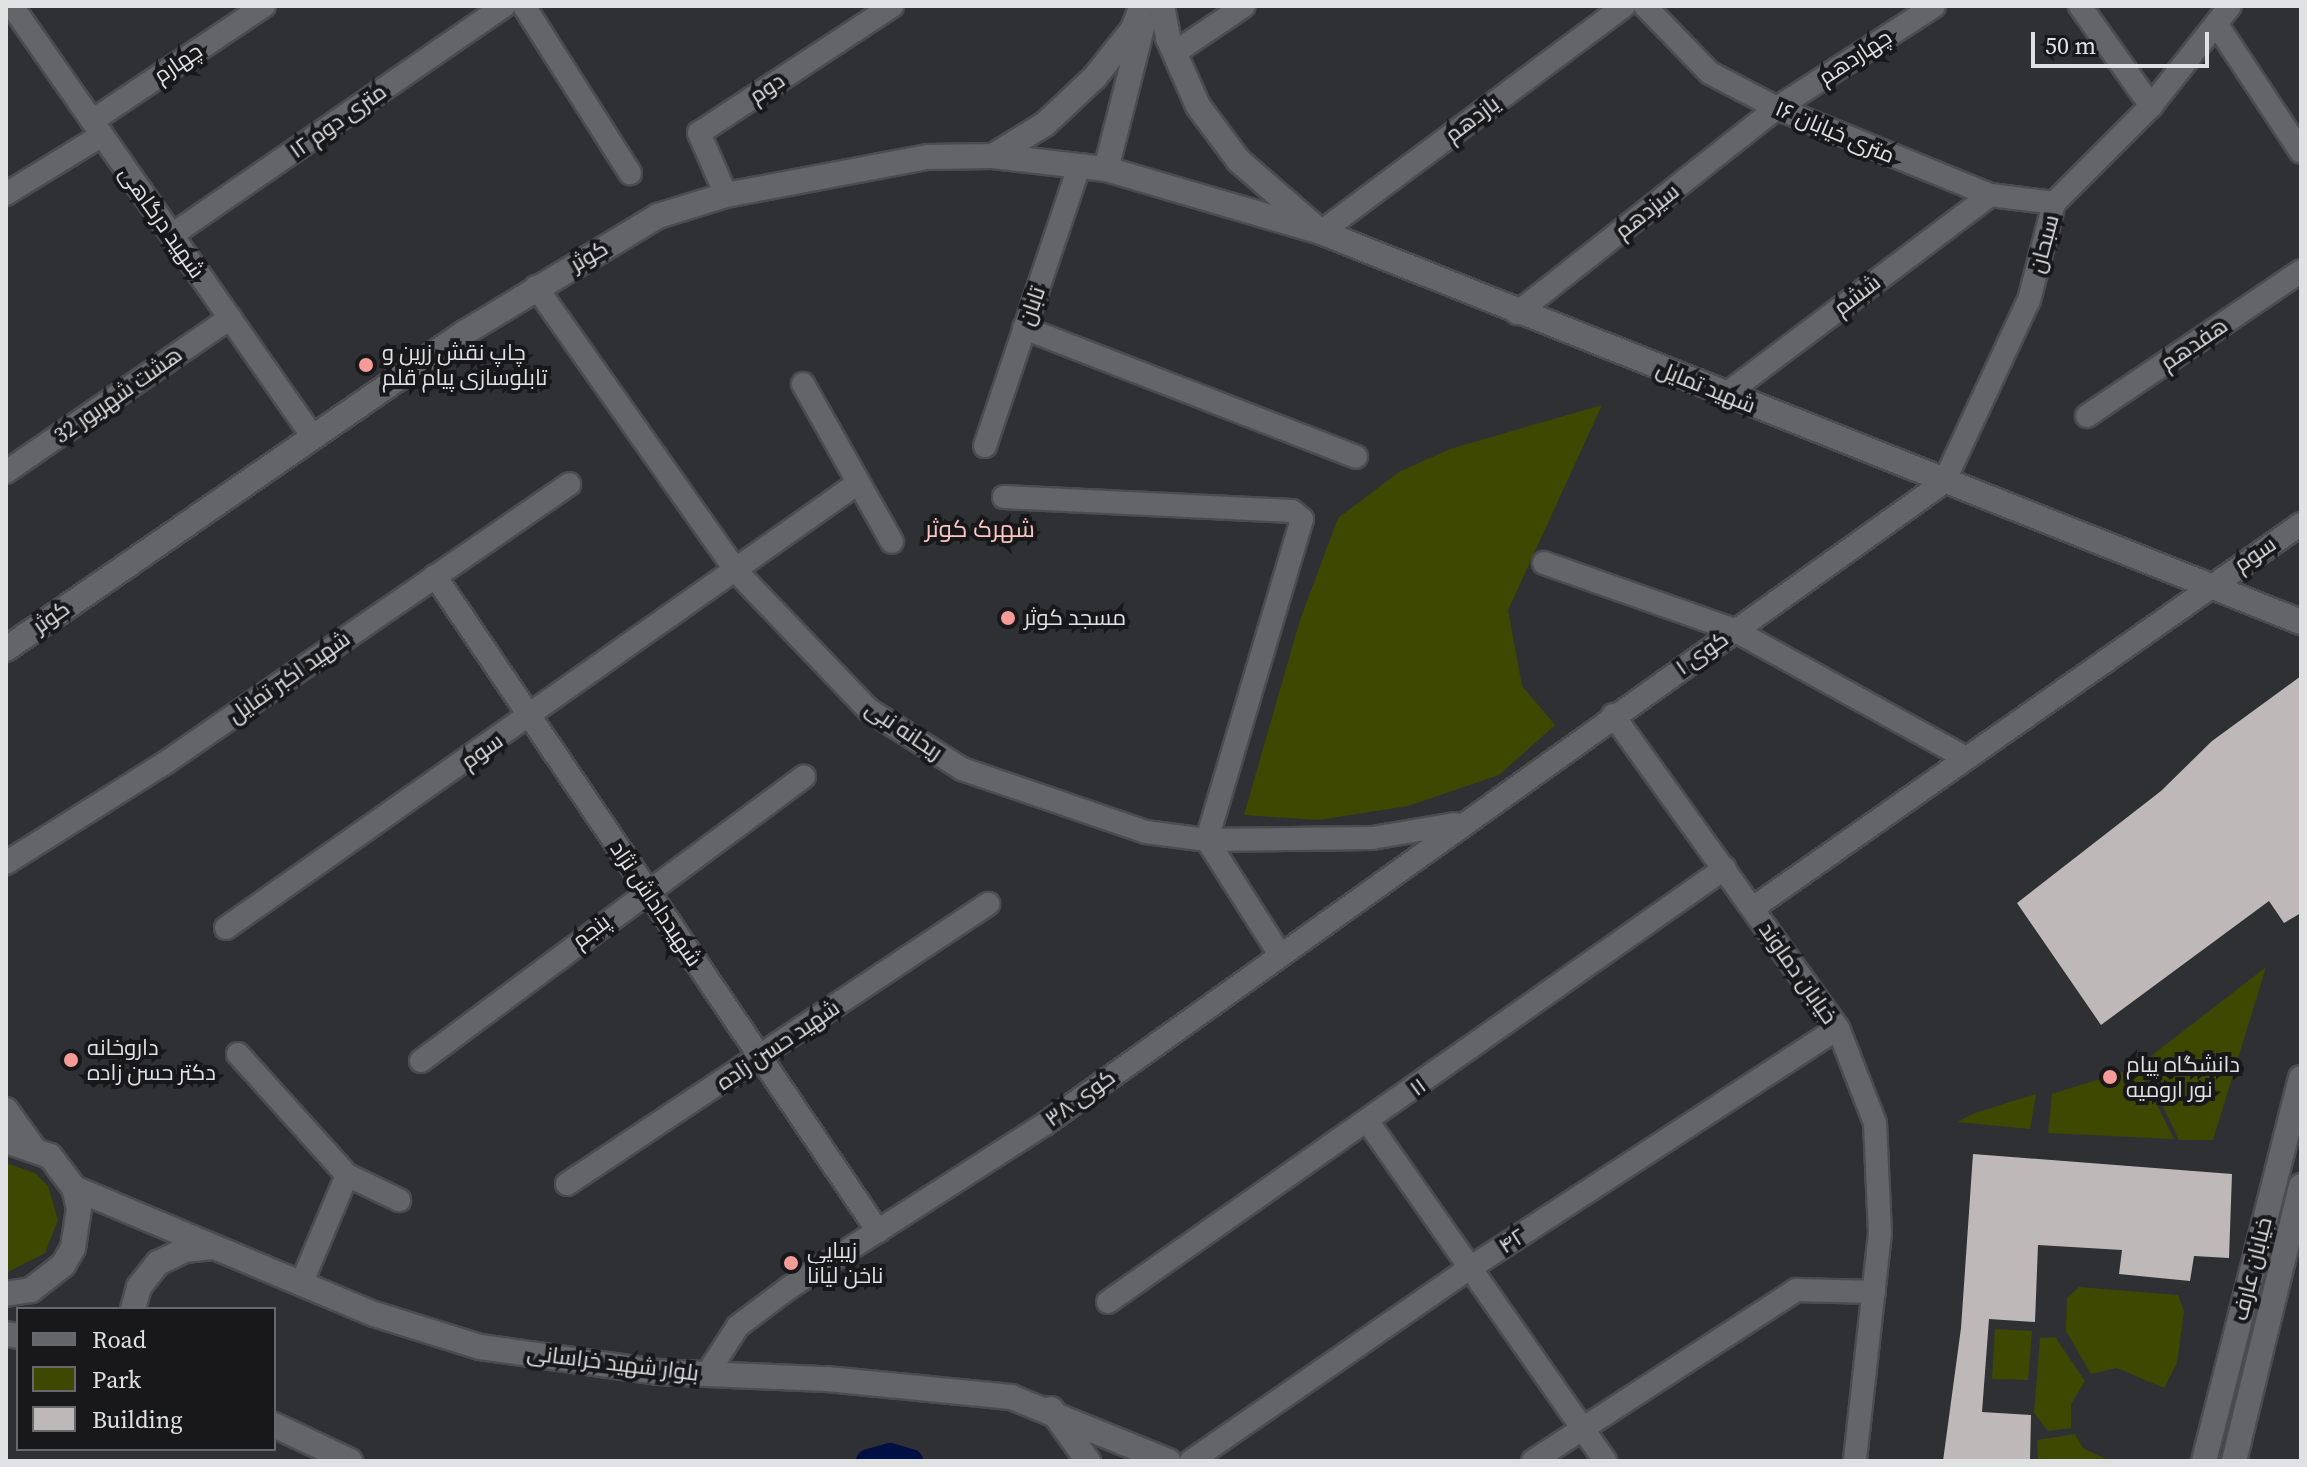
<!DOCTYPE html>
<meta charset="utf-8">
<style>
body{margin:0}
#map{position:relative;width:2307px;height:1467px;overflow:hidden;background:#2f3034;font-family:"Source Serif 4",Cairo,serif}
div>[style]{position:absolute}
.green>*{inset:0;background:#3e4800}
.canal>*{height:24px;margin:-12px;padding:0 12px;transform-origin:12px;border-radius:12px;background:#000f44}
.building>*{inset:0;background:#beb9b8}
.roads{filter:drop-shadow(2px 0 #4b4c4f) drop-shadow(-2px 0 #4b4c4f) drop-shadow(0 2px #4b4c4f) drop-shadow(0 -2px #4b4c4f)}
.minor>*{height:22px;margin:-11px;padding:0 11px;transform-origin:11px;border-radius:11px;background:#636568}
.tertiary>*{height:24px;margin:-12px;padding:0 12px;transform-origin:12px;border-radius:12px;background:#636568}
.secondary>*{height:24px;margin:-12px;padding:0 12px;transform-origin:12px;border-radius:12px;background:#636568}
.dots>*{width:22px;height:22px;translate:-50% -50%;box-sizing:border-box;border:4px solid #18181a;border-radius:50%}
span{translate:-50% -50%;white-space:nowrap;text-align:center;line-height:1.15;-webkit-text-stroke:8px #18181a;paint-order:stroke}
.street-label{font-size:22px;color:#e0e1e3}
.poi-label{font-size:22px;color:#e0e1e3}
.left{translate:0 -50%;text-align:left}
.neighbourhood-label{font-size:24px;color:#f9c5c2}
.frame{position:absolute;inset:0;border:8px solid #e0e1e3;pointer-events:none}
.legend{position:absolute;left:16px;top:1307px;width:260px;height:144px;box-sizing:border-box;background:#18181a;border:2px solid #68686a;margin:0;padding:10px 14px;list-style:none;font-size:24px;color:#e0e1e3}
.legend li{display:flex;align-items:center;gap:16px;height:40px}
.legend b{width:40px;border:2px solid #68686a}
.scale{position:absolute;left:2031px;top:32px;width:178px;height:36px;box-sizing:border-box;border:4px solid #e0e1e3;border-top:0;padding-left:10px;font-size:24px;line-height:28px;white-space:nowrap;color:#e0e1e3;-webkit-text-stroke:6px #18181a;paint-order:stroke}
</style>
<div id="map">
<div class="green">
<div style="clip-path:polygon(1602px 405px,1508px 610px,1522px 686px,1555px 725px,1499px 775px,1408px 806px,1318px 820px,1244px 815px,1300px 620px,1338px 518px,1399px 472px,1450px 449px)"></div>
<div style="clip-path:polygon(2266px 967px,2213px 1140px,2179px 1140px,2142px 1063px)"></div>
<div style="clip-path:polygon(2138px 1067px,2174px 1139px,2048px 1133px,2052px 1094px)"></div>
<div style="clip-path:polygon(2036px 1094px,2030px 1129px,1957px 1122px,1975px 1113px)"></div>
<div style="clip-path:polygon(6px 1163px,35px 1173px,48px 1186px,58px 1220px,45px 1253px,6px 1273px)"></div>
<div style="clip-path:polygon(2079px 1287px,2178px 1295px,2184px 1311px,2177px 1363px,2164px 1388px,2117px 1368px,2091px 1374px,2066px 1331px,2067px 1298px)"></div>
<div style="clip-path:polygon(1995px 1329px,2032px 1331px,2028px 1380px,1992px 1379px)"></div>
<div style="clip-path:polygon(2055px 1337px,2085px 1381px,2071px 1404px,2071px 1428px,2048px 1431px,2034px 1413px,2040px 1338px)"></div>
<div style="clip-path:polygon(2075px 1434px,2083px 1448px,2110px 1461px,2038px 1461px,2037px 1440px)"></div>
</div>
<div class="canal">
<div style="left:868px;top:1461px;width:23px;rotate:-15deg"></div>
<div style="left:890px;top:1455px;width:22px;rotate:16deg"></div>
</div>
<div class="building">
<div style="clip-path:polygon(2301px 676px,2301px 913px,2284px 923px,2269px 901px,2101px 1025px,2017px 903px,2161px 791px,2212px 741px)"></div>
<div style="clip-path:polygon(1973px 1154px,2232px 1174px,2229px 1258px,2194px 1256px,2190px 1281px,2119px 1274px,2122px 1250px,2038px 1245px,2035px 1322px,1989px 1319px,1982px 1412px,2031px 1415px,2030px 1461px,1943px 1461px,1961px 1328px)"></div>
</div>
<div class="roads">
<div class="minor">
<div style="left:12px;top:6px;width:526px;rotate:55.07deg"></div>
<div style="left:524px;top:6px;width:198px;rotate:57.6deg"></div>
<div style="left:1645px;top:6px;width:93px;rotate:45.9deg"></div>
<div style="left:1710px;top:73px;width:76px;rotate:27.6deg"></div>
<div style="left:1777px;top:108px;width:230px;rotate:22.2deg"></div>
<div style="left:1990px;top:195px;width:64px;rotate:7.1deg"></div>
<div style="left:2080px;top:6px;width:123px;rotate:54.6deg"></div>
<div style="left:2217px;top:25px;width:152px;rotate:56.5deg"></div>
<div style="left:1174px;top:53px;width:84px;rotate:-33.9deg"></div>
<div style="left:92px;top:121px;width:207px;rotate:-33.8deg"></div>
<div style="left:6px;top:194px;width:113px;rotate:-31.6deg"></div>
<div style="left:726px;top:195px;width:68px;rotate:-113.5deg"></div>
<div style="left:699px;top:133px;width:231px;rotate:-33.3deg"></div>
<div style="left:1321px;top:232px;width:378px;rotate:-36.7deg"></div>
<div style="left:172px;top:235px;width:403px;rotate:-34.6deg"></div>
<div style="left:536px;top:287px;width:349px;rotate:54.8deg"></div>
<div style="left:737px;top:572px;width:191px;rotate:46.3deg"></div>
<div style="left:869px;top:710px;width:110px;rotate:32.4deg"></div>
<div style="left:962px;top:769px;width:194px;rotate:18.9deg"></div>
<div style="left:1146px;top:832px;width:62px;rotate:7.5deg"></div>
<div style="left:1207px;top:840px;width:165px;rotate:-0.7deg"></div>
<div style="left:1372px;top:838px;width:84px;rotate:-9.6deg"></div>
<div style="left:1517px;top:313px;width:331px;rotate:-38.3deg"></div>
<div style="left:1777px;top:108px;width:187px;rotate:-33deg"></div>
<div style="left:1024px;top:328px;width:356px;rotate:21.2deg"></div>
<div style="left:803px;top:384px;width:181px;rotate:60.6deg"></div>
<div style="left:1725px;top:395px;width:332px;rotate:-37deg"></div>
<div style="left:2087px;top:416px;width:258px;rotate:-34.1deg"></div>
<div style="left:985px;top:446px;width:295px;rotate:-71.4deg"></div>
<div style="left:6px;top:472px;width:272px;rotate:-34.5deg"></div>
<div style="left:1004px;top:497px;width:288px;rotate:2.8deg"></div>
<div style="left:1292px;top:511px;width:13px;rotate:39deg"></div>
<div style="left:1302px;top:519px;width:335px;rotate:106.5deg"></div>
<div style="left:1207px;top:840px;width:134px;rotate:57.5deg"></div>
<div style="left:1544px;top:563px;width:201px;rotate:19.4deg"></div>
<div style="left:1734px;top:630px;width:260px;rotate:28.9deg"></div>
<div style="left:435px;top:576px;width:791px;rotate:55.93deg"></div>
<div style="left:1613px;top:715px;width:385px;rotate:54.3deg"></div>
<div style="left:1838px;top:1028px;width:102px;rotate:68.7deg"></div>
<div style="left:1875px;top:1123px;width:110px;rotate:87.4deg"></div>
<div style="left:1880px;top:1233px;width:229px;rotate:96.3deg"></div>
<div style="left:6px;top:863px;width:188px;rotate:-32.2deg"></div>
<div style="left:165px;top:763px;width:491px;rotate:-34.6deg"></div>
<div style="left:1753px;top:908px;width:669px;rotate:-35.02deg"></div>
<div style="left:226px;top:928px;width:773px;rotate:-35.15deg"></div>
<div style="left:238px;top:1054px;width:163px;rotate:48deg"></div>
<div style="left:347px;top:1175px;width:58px;rotate:25.7deg"></div>
<div style="left:421px;top:1061px;width:477px;rotate:-36.6deg"></div>
<div style="left:1368px;top:1122px;width:414px;rotate:55deg"></div>
<div style="left:567px;top:1184px;width:506px;rotate:-33.63deg"></div>
<div style="left:302px;top:1282px;width:116px;rotate:-67.2deg"></div>
<div style="left:1108px;top:1302px;width:754px;rotate:-35.12deg"></div>
<div style="left:707px;top:1374px;width:57px;rotate:-57.1deg"></div>
<div style="left:738px;top:1326px;width:65px;rotate:-36.9deg"></div>
<div style="left:790px;top:1287px;width:303px;rotate:-32.6deg"></div>
<div style="left:1045px;top:1124px;width:1105px;rotate:-35.53deg"></div>
<div style="left:1944px;top:482px;width:201px;rotate:-65deg"></div>
<div style="left:2029px;top:300px;width:100px;rotate:-75.5deg"></div>
<div style="left:2054px;top:203px;width:137px;rotate:-45deg"></div>
<div style="left:2151px;top:106px;width:127px;rotate:-51.7deg"></div>
<div style="left:1191px;top:1461px;width:339px;rotate:-34.7deg"></div>
<div style="left:1470px;top:1268px;width:439px;rotate:-33.1deg"></div>
<div style="left:1533px;top:1461px;width:314px;rotate:-33deg"></div>
<div style="left:1796px;top:1290px;width:78px;rotate:1.5deg"></div>
</div>
<div class="tertiary">
<div style="left:1162px;top:6px;width:33px;rotate:79deg"></div>
<div style="left:1168px;top:38px;width:74px;rotate:66.2deg"></div>
<div style="left:1198px;top:106px;width:69px;rotate:53.3deg"></div>
<div style="left:1239px;top:161px;width:98px;rotate:40.9deg"></div>
<div style="left:993px;top:156px;width:61px;rotate:-31.6deg"></div>
<div style="left:1045px;top:124px;width:69px;rotate:-43.2deg"></div>
<div style="left:1095px;top:77px;width:61px;rotate:-51.6deg"></div>
<div style="left:1133px;top:29px;width:25px;rotate:-69deg"></div>
<div style="left:1106px;top:169px;width:150px;rotate:-75.7deg"></div>
<div style="left:6px;top:649px;width:556px;rotate:-34.6deg"></div>
<div style="left:464px;top:333px;width:227px;rotate:-31.1deg"></div>
<div style="left:658px;top:216px;width:71px;rotate:-17.2deg"></div>
<div style="left:726px;top:195px;width:206px;rotate:-10.7deg"></div>
<div style="left:928px;top:157px;width:65px;rotate:-0.9deg"></div>
<div style="left:993px;top:156px;width:114px;rotate:6.6deg"></div>
<div style="left:1106px;top:169px;width:224px;rotate:16.3deg"></div>
<div style="left:1321px;top:232px;width:1055px;rotate:21.7deg"></div>
</div>
<div class="secondary">
<div style="left:6px;top:1110px;width:44px;rotate:54.2deg"></div>
<div style="left:6px;top:1141px;width:46px;rotate:18.8deg"></div>
<div style="left:50px;top:1156px;width:40px;rotate:53deg"></div>
<div style="left:74px;top:1188px;width:21px;rotate:76deg"></div>
<div style="left:79px;top:1208px;width:40px;rotate:98.5deg"></div>
<div style="left:73px;top:1248px;width:20px;rotate:120deg"></div>
<div style="left:63px;top:1265px;width:41px;rotate:142deg"></div>
<div style="left:31px;top:1290px;width:25px;rotate:171deg"></div>
<div style="left:74px;top:1188px;width:325px;rotate:22.8deg"></div>
<div style="left:374px;top:1314px;width:111px;rotate:17.3deg"></div>
<div style="left:480px;top:1347px;width:179px;rotate:8deg"></div>
<div style="left:657px;top:1372px;width:170px;rotate:2.4deg"></div>
<div style="left:827px;top:1379px;width:185px;rotate:5.6deg"></div>
<div style="left:1011px;top:1397px;width:170px;rotate:22.2deg"></div>
<div style="left:133px;top:1309px;width:23px;rotate:-75deg"></div>
<div style="left:139px;top:1287px;width:31px;rotate:-52deg"></div>
<div style="left:158px;top:1263px;width:30px;rotate:-26deg"></div>
<div style="left:185px;top:1250px;width:28px;rotate:-6deg"></div>
<div style="left:6px;top:1334px;width:12px;rotate:9deg"></div>
<div style="left:1051px;top:1409px;width:64px;rotate:54.6deg"></div>
<div style="left:274px;top:1425px;width:84px;rotate:25.3deg"></div>
<div style="left:2204px;top:1461px;width:395px;rotate:-75.8deg"></div>
<div style="left:2234px;top:1461px;width:283px;rotate:-76.3deg"></div>
</div>
</div>
<div class="dots">
<div style="left:366px;top:365px;background:#f59b98"></div>
<div style="left:1008px;top:618px;background:#f59b98"></div>
<div style="left:71px;top:1060px;background:#f59b98"></div>
<div style="left:2110px;top:1077px;background:#f59b98"></div>
<div style="left:791px;top:1263px;background:#f59b98"></div>
</div>
<div class="street-label">
<span style="left:1855px;top:57px;rotate:-33deg">چهاردهم</span>
<span style="left:178px;top:63px;rotate:-34deg">چهارم</span>
<span style="left:767px;top:88px;rotate:-33deg">دوم</span>
<span style="left:1472px;top:119px;rotate:-37deg">یازدهم</span>
<span style="left:338px;top:121px;rotate:-35deg">۱۲ متری دوم</span>
<span style="left:1835px;top:132px;rotate:23deg">۱۶ متری خیابان</span>
<span style="left:1647px;top:211px;rotate:-38deg">سیزدهم</span>
<span style="left:162px;top:222px;rotate:55deg">شهید درگاهی</span>
<span style="left:2044px;top:244px;rotate:-75deg">سبحان</span>
<span style="left:589px;top:256px;rotate:-30deg">کوثر</span>
<span style="left:1857px;top:295px;rotate:-37deg">ششم</span>
<span style="left:1032px;top:306px;rotate:-71deg">تابان</span>
<span style="left:2194px;top:344px;rotate:-34deg">هفدهم</span>
<span style="left:1706px;top:387px;rotate:22deg">شهید تمایل</span>
<span style="left:118px;top:395px;rotate:-35deg">هشت شهریور 32</span>
<span style="left:2255px;top:554px;rotate:-34deg">سوم</span>
<span style="left:51px;top:617px;rotate:-35deg">کوثر</span>
<span style="left:1702px;top:653px;rotate:-35deg">کوی ۱</span>
<span style="left:289px;top:677px;rotate:-35deg">شهید اکبر تمایل</span>
<span style="left:904px;top:730px;rotate:34deg">ریحانه نبی</span>
<span style="left:482px;top:751px;rotate:-35deg">سوم</span>
<span style="left:656px;top:904px;rotate:56deg">شهیدداداش نژاد</span>
<span style="left:591px;top:931px;rotate:-37deg">پنجم</span>
<span style="left:1798px;top:973px;rotate:55deg">خیابان دماوند</span>
<span style="left:778px;top:1045px;rotate:-34deg">شهید حسن زاده</span>
<span style="left:1418px;top:1087px;rotate:-36deg">۱۱</span>
<span style="left:1080px;top:1098px;rotate:-36deg">کوی ۳۸</span>
<span style="left:1512px;top:1241px;rotate:-33deg">۴۲</span>
<span style="left:2252px;top:1269px;rotate:-76deg">خیابان عارف</span>
<span style="left:613px;top:1363px;rotate:7deg">بلوار شهید خراسانی</span>
</div>
<div class="poi-label">
<span class="left" style="left:382px;top:365px">چاپ نقش زرین و<br>تابلوسازی پیام قلم</span>
<span class="left" style="left:1024px;top:618px">مسجد کوثر</span>
<span class="left" style="left:87px;top:1060px">داروخانه<br>دکتر حسن زاده</span>
<span class="left" style="left:2126px;top:1077px">دانشگاه پیام<br>نور ارومیه</span>
<span class="left" style="left:807px;top:1263px">زیبایی<br>ناخن لیانا</span>
</div>
<div class="neighbourhood-label">
<span style="left:980px;top:529px">شهرک کوثر</span>
</div>
<div class="frame"></div>
<ul class="legend">
<li><b style="height:10px;background:#636568"></b>Road</li>
<li><b style="height:22px;background:#3e4800"></b>Park</li>
<li><b style="height:22px;background:#beb9b8"></b>Building</li>
</ul>
<div class="scale">50 m</div>
</div>
